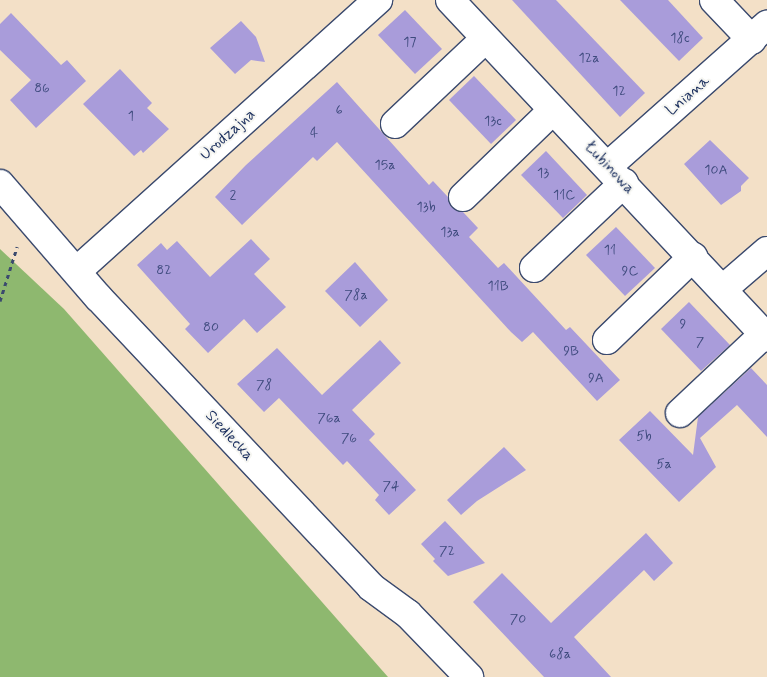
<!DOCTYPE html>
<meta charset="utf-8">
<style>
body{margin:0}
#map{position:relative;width:767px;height:677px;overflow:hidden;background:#f3e0c7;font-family:Mynerve,sans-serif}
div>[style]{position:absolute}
.forest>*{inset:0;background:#8eb86f}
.building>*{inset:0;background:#a99cda}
.path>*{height:3px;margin-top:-1.5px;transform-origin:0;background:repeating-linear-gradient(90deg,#3b4a6e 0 4px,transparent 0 8px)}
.roads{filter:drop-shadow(1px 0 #3b4a6e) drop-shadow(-1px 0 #3b4a6e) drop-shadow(0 1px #3b4a6e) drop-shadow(0 -1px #3b4a6e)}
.minor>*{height:28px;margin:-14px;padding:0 14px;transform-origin:14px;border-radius:14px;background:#fff}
span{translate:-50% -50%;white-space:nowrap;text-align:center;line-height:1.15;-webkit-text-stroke:4px #f6f6f2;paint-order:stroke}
.number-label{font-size:14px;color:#3e4a7d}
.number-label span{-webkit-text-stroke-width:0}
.street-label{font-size:16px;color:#1b2f5e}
</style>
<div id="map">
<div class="forest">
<div style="clip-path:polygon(0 249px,64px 309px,388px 677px,0 677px)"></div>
</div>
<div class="building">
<div style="clip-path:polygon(512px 0,556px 0,645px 93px,620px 117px)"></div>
<div style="clip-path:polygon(620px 0,668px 0,703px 38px,679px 61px)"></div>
<div style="clip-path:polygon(405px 10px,442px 49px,415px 74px,378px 35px)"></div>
<div style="clip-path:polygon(11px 13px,61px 65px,67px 60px,86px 81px,36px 128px,10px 100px,31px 80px,0 50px,0 24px)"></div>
<div style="clip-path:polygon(241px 21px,256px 37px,265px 62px,251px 60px,235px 74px,210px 48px)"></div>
<div style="clip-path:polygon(120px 69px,152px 103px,147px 108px,169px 129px,143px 153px,141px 150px,134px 156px,83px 104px)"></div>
<div style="clip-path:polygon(474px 76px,516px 120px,491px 144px,449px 100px)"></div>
<div style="clip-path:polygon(337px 82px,429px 185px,433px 181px,448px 197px,451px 207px,463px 212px,478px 228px,469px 237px,498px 268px,504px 263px,566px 330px,570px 327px,620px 380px,597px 401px,533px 332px,522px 342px,511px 332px,337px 142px,317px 161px,313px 157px,242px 225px,215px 197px,246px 165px)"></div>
<div style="clip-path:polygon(710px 140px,749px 178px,741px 186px,741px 191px,721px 205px,684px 164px)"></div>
<div style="clip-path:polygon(546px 151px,587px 195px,563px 218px,521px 175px)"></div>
<div style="clip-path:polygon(616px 227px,655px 268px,625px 296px,586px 255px)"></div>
<div style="clip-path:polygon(251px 239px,270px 259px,254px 274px,286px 307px,257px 333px,244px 319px,208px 353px,185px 329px,190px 324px,137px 265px,161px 243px,167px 250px,177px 241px,210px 277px)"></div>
<div style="clip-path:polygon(355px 262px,388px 300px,360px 327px,325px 291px)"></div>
<div style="clip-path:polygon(689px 302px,730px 345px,701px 371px,661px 329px)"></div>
<div style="clip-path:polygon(380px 340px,401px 363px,352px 410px,375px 434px,369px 440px,416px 490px,389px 515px,375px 500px,379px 495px,347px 461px,343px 465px,279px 398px,264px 412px,237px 384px,277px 348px,322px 395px)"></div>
<div style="clip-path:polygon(751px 368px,767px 385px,767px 437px,737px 405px,700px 438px,716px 467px,679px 502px,619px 440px,650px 411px,693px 455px,698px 417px)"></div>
<div style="clip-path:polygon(504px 447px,526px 470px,477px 501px,461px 515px,447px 500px)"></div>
<div style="clip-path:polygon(445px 521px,485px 563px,448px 576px,433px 561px,435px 559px,421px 544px)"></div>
<div style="clip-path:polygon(646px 533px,673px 563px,654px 581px,644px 570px,574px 637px,611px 677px,544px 677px,473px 602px,502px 573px,551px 623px)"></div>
</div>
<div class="path">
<div style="left:0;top:301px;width:57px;rotate:-72.5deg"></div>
</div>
<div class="roads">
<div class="minor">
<div style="left:450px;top:0;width:463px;rotate:46.8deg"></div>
<div style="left:714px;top:0;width:55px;rotate:46.5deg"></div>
<div style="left:395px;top:124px;width:124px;rotate:-43.4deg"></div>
<div style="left:608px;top:166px;width:213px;rotate:-41.6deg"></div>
<div style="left:0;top:184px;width:150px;rotate:49.1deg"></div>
<div style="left:98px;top:297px;width:398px;rotate:46.7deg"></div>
<div style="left:371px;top:587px;width:46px;rotate:36.1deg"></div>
<div style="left:408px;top:614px;width:88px;rotate:45.9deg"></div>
<div style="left:463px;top:197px;width:125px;rotate:-44deg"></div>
<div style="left:534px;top:268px;width:124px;rotate:-43.4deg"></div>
<div style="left:78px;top:270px;width:404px;rotate:-42deg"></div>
<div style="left:723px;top:289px;width:58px;rotate:-40.8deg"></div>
<div style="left:607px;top:340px;width:120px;rotate:-44deg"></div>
<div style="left:680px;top:413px;width:115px;rotate:-43.2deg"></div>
</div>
</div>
<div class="number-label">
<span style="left:680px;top:38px">18c</span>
<span style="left:410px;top:42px">17</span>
<span style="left:589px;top:58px">12a</span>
<span style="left:42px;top:88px">86</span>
<span style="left:619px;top:91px">12</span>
<span style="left:339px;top:110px">6</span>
<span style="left:131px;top:116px">1</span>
<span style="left:493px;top:121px">13c</span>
<span style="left:314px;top:133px">4</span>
<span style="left:385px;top:165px">15a</span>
<span style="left:716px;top:170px">10A</span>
<span style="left:543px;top:173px">13</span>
<span style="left:233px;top:195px">2</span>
<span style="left:564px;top:195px">11C</span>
<span style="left:426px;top:207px">13b</span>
<span style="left:450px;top:232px">13a</span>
<span style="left:610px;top:250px">11</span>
<span style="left:164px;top:270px">82</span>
<span style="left:630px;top:271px">9C</span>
<span style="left:498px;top:286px">11B</span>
<span style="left:356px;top:295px">78a</span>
<span style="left:683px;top:324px">9</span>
<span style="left:211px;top:327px">80</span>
<span style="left:700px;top:342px">7</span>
<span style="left:571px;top:351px">9B</span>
<span style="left:596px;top:378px">9A</span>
<span style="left:264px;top:385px">78</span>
<span style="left:329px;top:418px">76a</span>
<span style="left:644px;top:436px">5b</span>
<span style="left:349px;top:438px">76</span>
<span style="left:664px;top:464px">5a</span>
<span style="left:391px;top:486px">74</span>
<span style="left:447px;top:551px">72</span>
<span style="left:518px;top:619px">70</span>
<span style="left:560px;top:654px">68a</span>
</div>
<div class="street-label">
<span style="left:688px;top:96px;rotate:-41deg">Lniana</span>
<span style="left:228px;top:135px;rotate:-42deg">Urodzajna</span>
<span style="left:609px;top:168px;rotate:47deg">Łubinowa</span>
<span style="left:229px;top:436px;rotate:47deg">Siedlecka</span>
</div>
</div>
